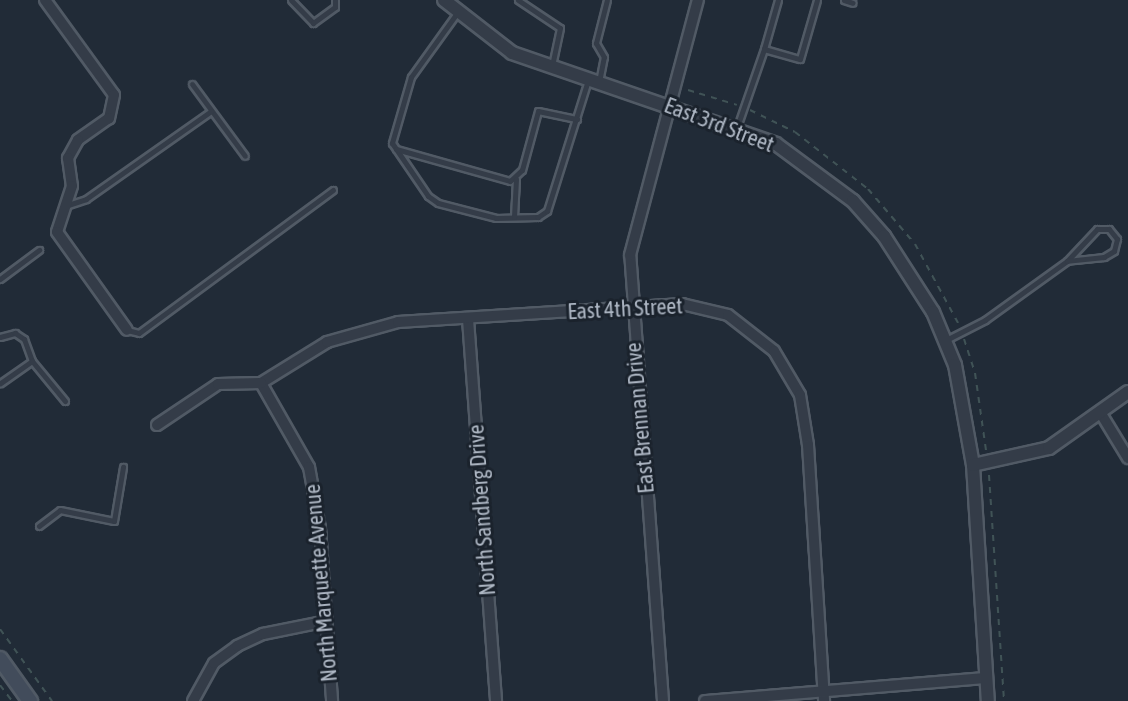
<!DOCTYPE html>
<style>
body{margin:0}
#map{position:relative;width:1128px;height:701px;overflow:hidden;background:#212b37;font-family:"Asap Condensed",sans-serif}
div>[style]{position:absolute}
.path>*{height:2px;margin-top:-1px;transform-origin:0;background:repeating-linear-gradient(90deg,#405356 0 6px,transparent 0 12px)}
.roads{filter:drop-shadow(2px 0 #515a65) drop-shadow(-2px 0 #515a65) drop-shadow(0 2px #515a65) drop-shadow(0 -2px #515a65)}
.service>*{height:5px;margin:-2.5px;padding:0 2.5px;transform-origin:2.5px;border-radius:2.5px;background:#343c48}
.minor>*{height:10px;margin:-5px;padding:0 5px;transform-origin:5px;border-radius:5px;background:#343c48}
.tertiary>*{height:12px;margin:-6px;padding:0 6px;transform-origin:6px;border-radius:6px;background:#343c48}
.secondary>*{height:14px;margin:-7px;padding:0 7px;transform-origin:7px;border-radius:7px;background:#424c5b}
span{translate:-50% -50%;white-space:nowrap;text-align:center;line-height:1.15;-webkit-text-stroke:6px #1a222c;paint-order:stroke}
.street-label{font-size:22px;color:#aeb7c4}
</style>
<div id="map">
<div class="path">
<div style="left:688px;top:90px;width:51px;rotate:17deg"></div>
<div style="left:750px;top:110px;width:50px;rotate:26.1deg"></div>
<div style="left:795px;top:132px;width:93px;rotate:38deg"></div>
<div style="left:868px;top:189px;width:72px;rotate:49.5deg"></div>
<div style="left:915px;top:244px;width:90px;rotate:61.4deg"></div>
<div style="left:964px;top:339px;width:36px;rotate:72deg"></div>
<div style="left:975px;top:373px;width:78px;rotate:81.9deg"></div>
<div style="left:989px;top:475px;width:226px;rotate:86.2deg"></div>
<div style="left:0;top:629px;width:89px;rotate:54.2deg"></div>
<div style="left:0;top:685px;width:20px;rotate:53deg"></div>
</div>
<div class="roads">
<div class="service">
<div style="left:291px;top:0;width:32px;rotate:46deg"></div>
<div style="left:313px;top:23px;width:27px;rotate:-36deg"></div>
<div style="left:335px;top:7px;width:7px;rotate:-90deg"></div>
<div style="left:518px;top:0;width:50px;rotate:33.7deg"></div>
<div style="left:560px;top:28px;width:39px;rotate:102deg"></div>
<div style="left:844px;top:0;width:9px;rotate:18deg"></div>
<div style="left:457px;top:13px;width:79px;rotate:125.7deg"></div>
<div style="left:411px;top:77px;width:69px;rotate:106.1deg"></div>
<div style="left:392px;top:143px;width:64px;rotate:55.8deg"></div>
<div style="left:428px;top:196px;width:12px;rotate:35deg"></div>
<div style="left:438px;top:203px;width:60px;rotate:14.5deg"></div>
<div style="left:496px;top:218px;width:42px;rotate:-1.4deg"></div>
<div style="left:538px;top:217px;width:11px;rotate:-34deg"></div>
<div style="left:547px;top:211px;width:137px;rotate:-72.6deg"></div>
<div style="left:764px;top:49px;width:51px;rotate:-74.1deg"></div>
<div style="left:599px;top:82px;width:25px;rotate:-79deg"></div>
<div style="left:604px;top:57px;width:16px;rotate:-120deg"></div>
<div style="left:596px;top:43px;width:44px;rotate:-75.7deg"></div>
<div style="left:192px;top:84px;width:89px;rotate:53.6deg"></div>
<div style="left:737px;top:127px;width:83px;rotate:-70.9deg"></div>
<div style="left:764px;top:49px;width:37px;rotate:16deg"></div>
<div style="left:800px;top:59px;width:61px;rotate:-73.9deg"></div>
<div style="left:396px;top:149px;width:118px;rotate:15.7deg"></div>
<div style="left:510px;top:181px;width:16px;rotate:-43deg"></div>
<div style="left:522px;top:170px;width:61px;rotate:-74.8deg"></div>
<div style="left:538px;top:111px;width:40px;rotate:12deg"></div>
<div style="left:68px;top:205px;width:19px;rotate:-18deg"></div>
<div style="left:86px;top:199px;width:153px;rotate:-35.1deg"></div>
<div style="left:514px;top:217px;width:38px;rotate:-87deg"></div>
<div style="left:0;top:279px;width:49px;rotate:-36.6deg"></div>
<div style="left:127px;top:330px;width:12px;rotate:14deg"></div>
<div style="left:139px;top:333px;width:241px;rotate:-36.4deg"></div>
<div style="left:0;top:337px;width:16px;rotate:-15deg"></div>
<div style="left:15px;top:333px;width:11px;rotate:34deg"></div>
<div style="left:24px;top:339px;width:23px;rotate:70deg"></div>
<div style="left:32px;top:361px;width:39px;rotate:145deg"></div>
<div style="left:946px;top:340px;width:44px;rotate:-27.1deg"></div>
<div style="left:985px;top:320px;width:101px;rotate:-35.7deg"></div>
<div style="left:1067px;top:261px;width:44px;rotate:-46.8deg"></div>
<div style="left:1097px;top:229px;width:12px"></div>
<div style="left:1109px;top:229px;width:13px;rotate:51deg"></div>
<div style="left:1117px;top:239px;width:12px;rotate:104deg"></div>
<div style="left:1114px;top:251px;width:12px;rotate:149deg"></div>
<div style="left:1104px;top:257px;width:37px;rotate:174deg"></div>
<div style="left:32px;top:361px;width:52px;rotate:50.5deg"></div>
<div style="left:39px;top:526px;width:26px;rotate:-37deg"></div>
<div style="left:60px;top:510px;width:55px;rotate:11.5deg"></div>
<div style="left:114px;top:521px;width:55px;rotate:-80.5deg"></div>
</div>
<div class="minor">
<div style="left:45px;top:0;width:117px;rotate:54deg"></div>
<div style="left:114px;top:95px;width:24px;rotate:102deg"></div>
<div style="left:109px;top:118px;width:38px;rotate:145deg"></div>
<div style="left:78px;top:140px;width:21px;rotate:119deg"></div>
<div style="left:68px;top:158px;width:28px;rotate:82deg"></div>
<div style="left:72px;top:186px;width:48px;rotate:108.1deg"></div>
<div style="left:57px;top:232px;width:120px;rotate:54.5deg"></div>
<div style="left:468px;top:319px;width:383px;rotate:85.8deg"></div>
<div style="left:261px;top:383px;width:78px;rotate:-31.8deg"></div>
<div style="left:327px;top:342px;width:74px;rotate:-15.7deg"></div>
<div style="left:398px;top:322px;width:285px;rotate:-3.6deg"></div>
<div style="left:682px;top:304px;width:47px;rotate:13.4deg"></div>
<div style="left:728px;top:315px;width:58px;rotate:38deg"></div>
<div style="left:774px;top:351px;width:51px;rotate:59.4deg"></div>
<div style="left:800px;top:395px;width:51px;rotate:80.9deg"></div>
<div style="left:808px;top:445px;width:256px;rotate:86.4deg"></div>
<div style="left:261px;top:383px;width:97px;rotate:60.3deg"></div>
<div style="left:309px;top:467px;width:62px;rotate:79.8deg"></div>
<div style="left:320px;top:528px;width:173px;rotate:86deg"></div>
<div style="left:1100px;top:412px;width:54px;rotate:58.7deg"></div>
<div style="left:157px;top:425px;width:73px;rotate:-33.9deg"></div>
<div style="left:218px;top:384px;width:43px;rotate:-1.3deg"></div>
<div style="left:193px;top:701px;width:43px;rotate:-61.1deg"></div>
<div style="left:214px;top:663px;width:29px;rotate:-36deg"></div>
<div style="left:237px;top:646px;width:29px;rotate:-25deg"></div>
<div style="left:263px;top:634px;width:65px;rotate:-11.5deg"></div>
<div style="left:663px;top:701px;width:447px;rotate:-94.2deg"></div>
<div style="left:630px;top:255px;width:264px;rotate:-75.1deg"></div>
<div style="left:705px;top:701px;width:282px;rotate:-4.7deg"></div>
</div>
<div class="tertiary">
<div style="left:444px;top:0;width:86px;rotate:37.9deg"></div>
<div style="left:512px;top:53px;width:279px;rotate:19deg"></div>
<div style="left:776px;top:144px;width:96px;rotate:36.5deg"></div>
<div style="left:853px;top:201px;width:47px;rotate:48.5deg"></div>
<div style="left:884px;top:236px;width:90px;rotate:57.2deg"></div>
<div style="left:933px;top:312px;width:57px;rotate:67.5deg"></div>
<div style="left:955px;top:365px;width:102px;rotate:79.8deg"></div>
<div style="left:973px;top:465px;width:236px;rotate:86.4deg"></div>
<div style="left:973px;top:465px;width:78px;rotate:-12.6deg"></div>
<div style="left:1049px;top:448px;width:97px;rotate:-35.3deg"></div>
</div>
<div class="secondary">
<div style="left:0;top:659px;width:52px;rotate:54.5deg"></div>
</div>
</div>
<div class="street-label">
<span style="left:719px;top:125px;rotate:21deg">East 3rd Street</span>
<span style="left:625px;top:309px;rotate:-3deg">East 4th Street</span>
<span style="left:640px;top:418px;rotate:-95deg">East Brennan Drive</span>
<span style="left:482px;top:510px;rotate:-94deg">North Sandberg Drive</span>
<span style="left:321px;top:583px;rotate:-95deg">North Marquette Avenue</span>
</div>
</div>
